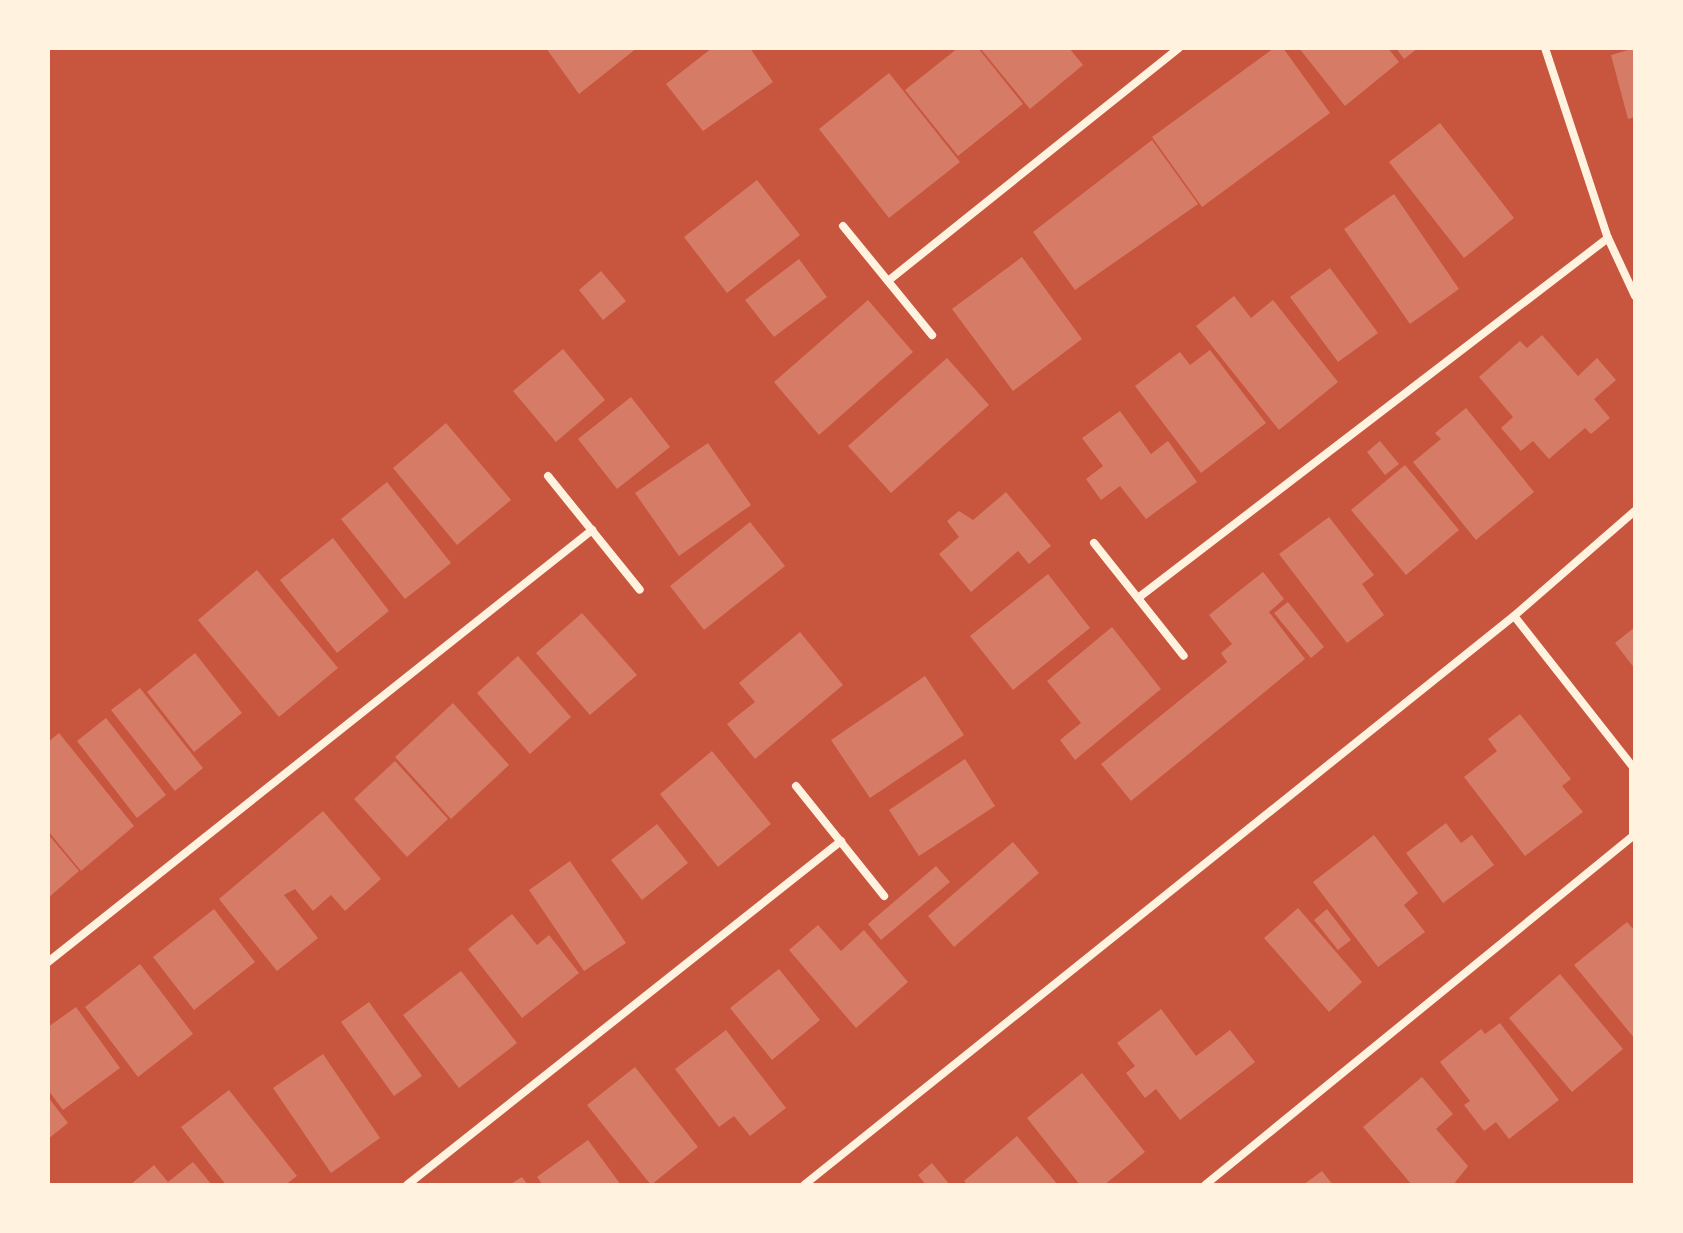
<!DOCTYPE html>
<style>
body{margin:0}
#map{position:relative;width:1683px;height:1233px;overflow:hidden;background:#c8553d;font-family:"Space Grotesk",sans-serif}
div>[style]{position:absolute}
.building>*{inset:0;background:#d67c66}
.minor>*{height:8px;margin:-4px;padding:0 4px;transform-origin:4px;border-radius:4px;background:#fff3e0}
span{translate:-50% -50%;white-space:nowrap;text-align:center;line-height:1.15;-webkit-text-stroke:8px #fff3e0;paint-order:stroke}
.frame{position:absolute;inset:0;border:50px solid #fff3e0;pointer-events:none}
</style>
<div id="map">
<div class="building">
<div style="clip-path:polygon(546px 48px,637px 48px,579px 94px)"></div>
<div style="clip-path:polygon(712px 48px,750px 48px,773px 82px,703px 131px,666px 84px)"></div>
<div style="clip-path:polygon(958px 48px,978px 48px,1023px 104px,958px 156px,905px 90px)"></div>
<div style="clip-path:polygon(980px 48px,1069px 48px,1083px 65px,1030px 109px)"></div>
<div style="clip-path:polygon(1274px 48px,1283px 48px,1330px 113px,1202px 207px,1152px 137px)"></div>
<div style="clip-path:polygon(1299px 48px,1388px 48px,1399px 62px,1345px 106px)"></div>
<div style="clip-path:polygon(1396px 48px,1418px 48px,1404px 59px)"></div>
<div style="clip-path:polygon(1635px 48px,1635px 117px,1628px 119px,1611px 55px)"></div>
<div style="clip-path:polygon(889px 73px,960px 162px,889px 218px,819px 129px)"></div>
<div style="clip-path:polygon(1440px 123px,1514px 218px,1464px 258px,1389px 162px)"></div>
<div style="clip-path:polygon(1152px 140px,1198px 204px,1075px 290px,1033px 232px)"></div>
<div style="clip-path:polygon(757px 180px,800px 235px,727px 293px,684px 237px)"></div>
<div style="clip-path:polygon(1394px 194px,1459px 289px,1410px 324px,1344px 229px)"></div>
<div style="clip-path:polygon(1022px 257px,1082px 339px,1013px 391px,952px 309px)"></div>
<div style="clip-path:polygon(799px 259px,827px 297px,774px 337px,745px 300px)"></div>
<div style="clip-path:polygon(1330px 268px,1378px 333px,1338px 362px,1290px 297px)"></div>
<div style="clip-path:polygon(601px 271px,626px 301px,603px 320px,579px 290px)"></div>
<div style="clip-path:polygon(1234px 296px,1251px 318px,1273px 300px,1338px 382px,1279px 430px,1196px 326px)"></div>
<div style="clip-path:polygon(868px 300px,913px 352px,819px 435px,774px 382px)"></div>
<div style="clip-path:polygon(1542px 335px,1578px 376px,1597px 358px,1616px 380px,1594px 399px,1610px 418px,1591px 434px,1585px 428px,1549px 459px,1533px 441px,1521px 451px,1501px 428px,1513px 417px,1479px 377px,1520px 341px,1527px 348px)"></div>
<div style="clip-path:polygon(563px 349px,605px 400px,556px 442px,513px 391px)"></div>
<div style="clip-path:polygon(1210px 350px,1266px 423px,1201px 473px,1135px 386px,1180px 352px,1190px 365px)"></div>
<div style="clip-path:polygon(947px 358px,989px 405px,891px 493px,848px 446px)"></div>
<div style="clip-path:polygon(631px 397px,670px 447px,617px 489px,578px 439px)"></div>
<div style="clip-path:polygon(1466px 408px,1534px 492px,1476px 540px,1413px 462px,1441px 439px,1435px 433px)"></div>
<div style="clip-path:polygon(1120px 411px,1151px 454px,1168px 441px,1197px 482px,1146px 519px,1120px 486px,1101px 500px,1086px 479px,1103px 466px,1082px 438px)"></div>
<div style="clip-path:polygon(446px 423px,511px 500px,457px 545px,393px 468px)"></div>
<div style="clip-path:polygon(1380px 441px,1399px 464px,1385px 475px,1367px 452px)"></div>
<div style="clip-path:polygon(708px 443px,751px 505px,679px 556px,635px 493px)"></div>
<div style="clip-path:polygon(1405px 465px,1459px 530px,1406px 575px,1351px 510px)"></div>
<div style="clip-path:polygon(387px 482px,451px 563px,405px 599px,341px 519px)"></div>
<div style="clip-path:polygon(1006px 492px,1051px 546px,1029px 564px,1018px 551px,971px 592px,939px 554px,959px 537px,947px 521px,959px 511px,973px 520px)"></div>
<div style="clip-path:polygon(1329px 517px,1374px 575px,1362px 584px,1384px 615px,1347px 643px,1279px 554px)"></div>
<div style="clip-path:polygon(750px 522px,785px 566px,704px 630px,670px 586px)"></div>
<div style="clip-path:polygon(333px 538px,389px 611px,337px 653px,280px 580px)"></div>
<div style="clip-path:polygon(257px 570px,338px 668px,279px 717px,198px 620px)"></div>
<div style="clip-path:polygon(1263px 572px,1284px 599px,1269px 612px,1305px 659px,1131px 801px,1101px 764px,1227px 662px,1221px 653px,1232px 644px,1209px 615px)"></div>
<div style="clip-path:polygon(1048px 574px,1090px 628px,1013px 690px,970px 636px)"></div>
<div style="clip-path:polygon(1288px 602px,1324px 647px,1311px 658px,1274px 613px)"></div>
<div style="clip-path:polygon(582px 613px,637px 675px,590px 715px,536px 653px)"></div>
<div style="clip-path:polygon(1112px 627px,1161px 689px,1075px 760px,1060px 740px,1081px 723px,1047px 681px)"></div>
<div style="clip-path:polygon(1635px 627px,1635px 669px,1615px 643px)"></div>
<div style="clip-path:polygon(800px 632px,843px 685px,755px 759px,727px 724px,755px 702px,739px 683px)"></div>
<div style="clip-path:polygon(195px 653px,242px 713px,194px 752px,147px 692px)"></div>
<div style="clip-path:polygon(518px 656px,571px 717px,530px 754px,477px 693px)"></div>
<div style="clip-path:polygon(925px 676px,964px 735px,870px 798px,831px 740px)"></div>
<div style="clip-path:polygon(140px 688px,203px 768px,175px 791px,111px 710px)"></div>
<div style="clip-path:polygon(453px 703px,509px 765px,451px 819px,395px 757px)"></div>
<div style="clip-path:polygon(1520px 714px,1571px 779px,1562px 786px,1583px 812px,1525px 856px,1464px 777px,1497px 751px,1488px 739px)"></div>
<div style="clip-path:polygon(106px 718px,166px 795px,137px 818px,77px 741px)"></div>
<div style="clip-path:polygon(59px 733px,134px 826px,81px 871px,48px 831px,48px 742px)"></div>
<div style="clip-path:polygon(712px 751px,771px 824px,718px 867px,660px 794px)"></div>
<div style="clip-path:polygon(965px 759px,995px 806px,919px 856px,889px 810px)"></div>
<div style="clip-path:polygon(395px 761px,448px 819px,407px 857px,354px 799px)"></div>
<div style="clip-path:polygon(323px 811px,381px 879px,345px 911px,331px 895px,313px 911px,295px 889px,284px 895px,318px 938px,277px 971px,219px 899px)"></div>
<div style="clip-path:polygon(1446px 823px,1461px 843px,1472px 835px,1494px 865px,1443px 903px,1406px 853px)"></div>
<div style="clip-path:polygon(657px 824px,688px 863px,642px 900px,611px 860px)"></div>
<div style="clip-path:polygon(48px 834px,79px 871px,48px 898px)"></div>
<div style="clip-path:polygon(1374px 835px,1418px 893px,1404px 905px,1425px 932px,1378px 967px,1313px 882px)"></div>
<div style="clip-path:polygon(1013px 842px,1039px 873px,954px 947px,928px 916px)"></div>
<div style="clip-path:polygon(570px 861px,626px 943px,584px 971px,529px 890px)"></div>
<div style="clip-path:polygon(936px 866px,950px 882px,881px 940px,868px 924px)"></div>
<div style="clip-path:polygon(1298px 908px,1362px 982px,1329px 1012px,1264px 938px)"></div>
<div style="clip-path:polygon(214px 909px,255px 962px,194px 1010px,153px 957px)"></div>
<div style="clip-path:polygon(1327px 909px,1351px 940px,1338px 950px,1314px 920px)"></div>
<div style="clip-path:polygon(512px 914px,537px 945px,549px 935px,579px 973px,522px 1018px,468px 949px)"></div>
<div style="clip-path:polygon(1627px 922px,1635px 931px,1635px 1039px,1574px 965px)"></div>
<div style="clip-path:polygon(818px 925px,841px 951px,864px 930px,908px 982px,856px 1028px,789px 950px)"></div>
<div style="clip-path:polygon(140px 964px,193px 1034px,138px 1077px,85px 1007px)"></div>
<div style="clip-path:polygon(779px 969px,820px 1020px,772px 1060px,730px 1008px)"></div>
<div style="clip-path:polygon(461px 971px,517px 1043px,459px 1088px,403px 1015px)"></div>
<div style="clip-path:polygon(1560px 974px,1623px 1049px,1572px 1092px,1509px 1018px)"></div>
<div style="clip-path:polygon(369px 1002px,422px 1076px,394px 1096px,341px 1022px)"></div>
<div style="clip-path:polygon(76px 1007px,120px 1068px,63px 1110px,48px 1090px,48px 1027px)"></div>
<div style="clip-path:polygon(1161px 1009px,1196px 1056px,1230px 1030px,1255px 1062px,1180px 1120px,1156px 1089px,1145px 1098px,1126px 1073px,1135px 1066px,1117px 1043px)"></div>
<div style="clip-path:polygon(1500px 1023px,1559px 1100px,1509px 1139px,1496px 1122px,1484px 1131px,1464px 1105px,1470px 1101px,1440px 1062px,1481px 1029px,1485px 1034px)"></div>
<div style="clip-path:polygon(726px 1030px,786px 1108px,750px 1136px,734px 1116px,719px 1127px,675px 1069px)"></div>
<div style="clip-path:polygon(323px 1054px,380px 1138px,331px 1173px,273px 1088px)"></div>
<div style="clip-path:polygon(635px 1067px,698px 1147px,651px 1185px,587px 1105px)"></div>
<div style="clip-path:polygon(1082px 1073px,1145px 1152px,1104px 1185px,1080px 1185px,1027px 1118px)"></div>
<div style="clip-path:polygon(1422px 1077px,1453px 1114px,1436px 1129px,1468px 1166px,1453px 1185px,1412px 1185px,1363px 1127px)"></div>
<div style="clip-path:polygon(229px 1090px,297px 1176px,285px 1185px,226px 1185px,181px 1127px)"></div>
<div style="clip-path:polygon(48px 1097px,68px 1123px,48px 1139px)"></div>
<div style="clip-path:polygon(1017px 1136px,1058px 1185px,968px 1185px,964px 1181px)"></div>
<div style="clip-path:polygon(588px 1140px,621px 1185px,543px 1185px,537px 1177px)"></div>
<div style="clip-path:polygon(193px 1162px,212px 1185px,130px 1185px,154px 1165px,168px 1182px)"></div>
<div style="clip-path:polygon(932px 1163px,950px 1185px,926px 1185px,918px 1175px)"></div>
<div style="clip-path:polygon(1322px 1171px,1333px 1185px,1303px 1185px)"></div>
<div style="clip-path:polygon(522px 1177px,528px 1185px,509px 1185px)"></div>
</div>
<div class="minor">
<div style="left:1545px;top:48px;width:200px;rotate:71.7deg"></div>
<div style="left:1608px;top:238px;width:64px;rotate:65deg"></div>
<div style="left:843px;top:226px;width:141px;rotate:50.8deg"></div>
<div style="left:888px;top:281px;width:373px;rotate:-38.7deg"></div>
<div style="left:548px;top:476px;width:146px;rotate:51.1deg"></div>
<div style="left:1094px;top:543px;width:144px;rotate:51.5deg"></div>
<div style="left:1138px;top:598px;width:592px;rotate:-37.45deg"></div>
<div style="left:796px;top:786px;width:141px;rotate:51.3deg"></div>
<div style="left:48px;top:962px;width:695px;rotate:-38.45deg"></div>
<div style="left:407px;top:1185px;width:554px;rotate:-38.4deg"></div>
<div style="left:804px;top:1185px;width:910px;rotate:-38.71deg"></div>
<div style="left:1514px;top:616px;width:160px;rotate:-41deg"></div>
<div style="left:1205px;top:1185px;width:552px;rotate:-39.19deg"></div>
<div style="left:1633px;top:836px;width:69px;rotate:-90deg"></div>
<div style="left:1633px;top:767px;width:192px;rotate:-128.2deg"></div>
</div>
<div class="frame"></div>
</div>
